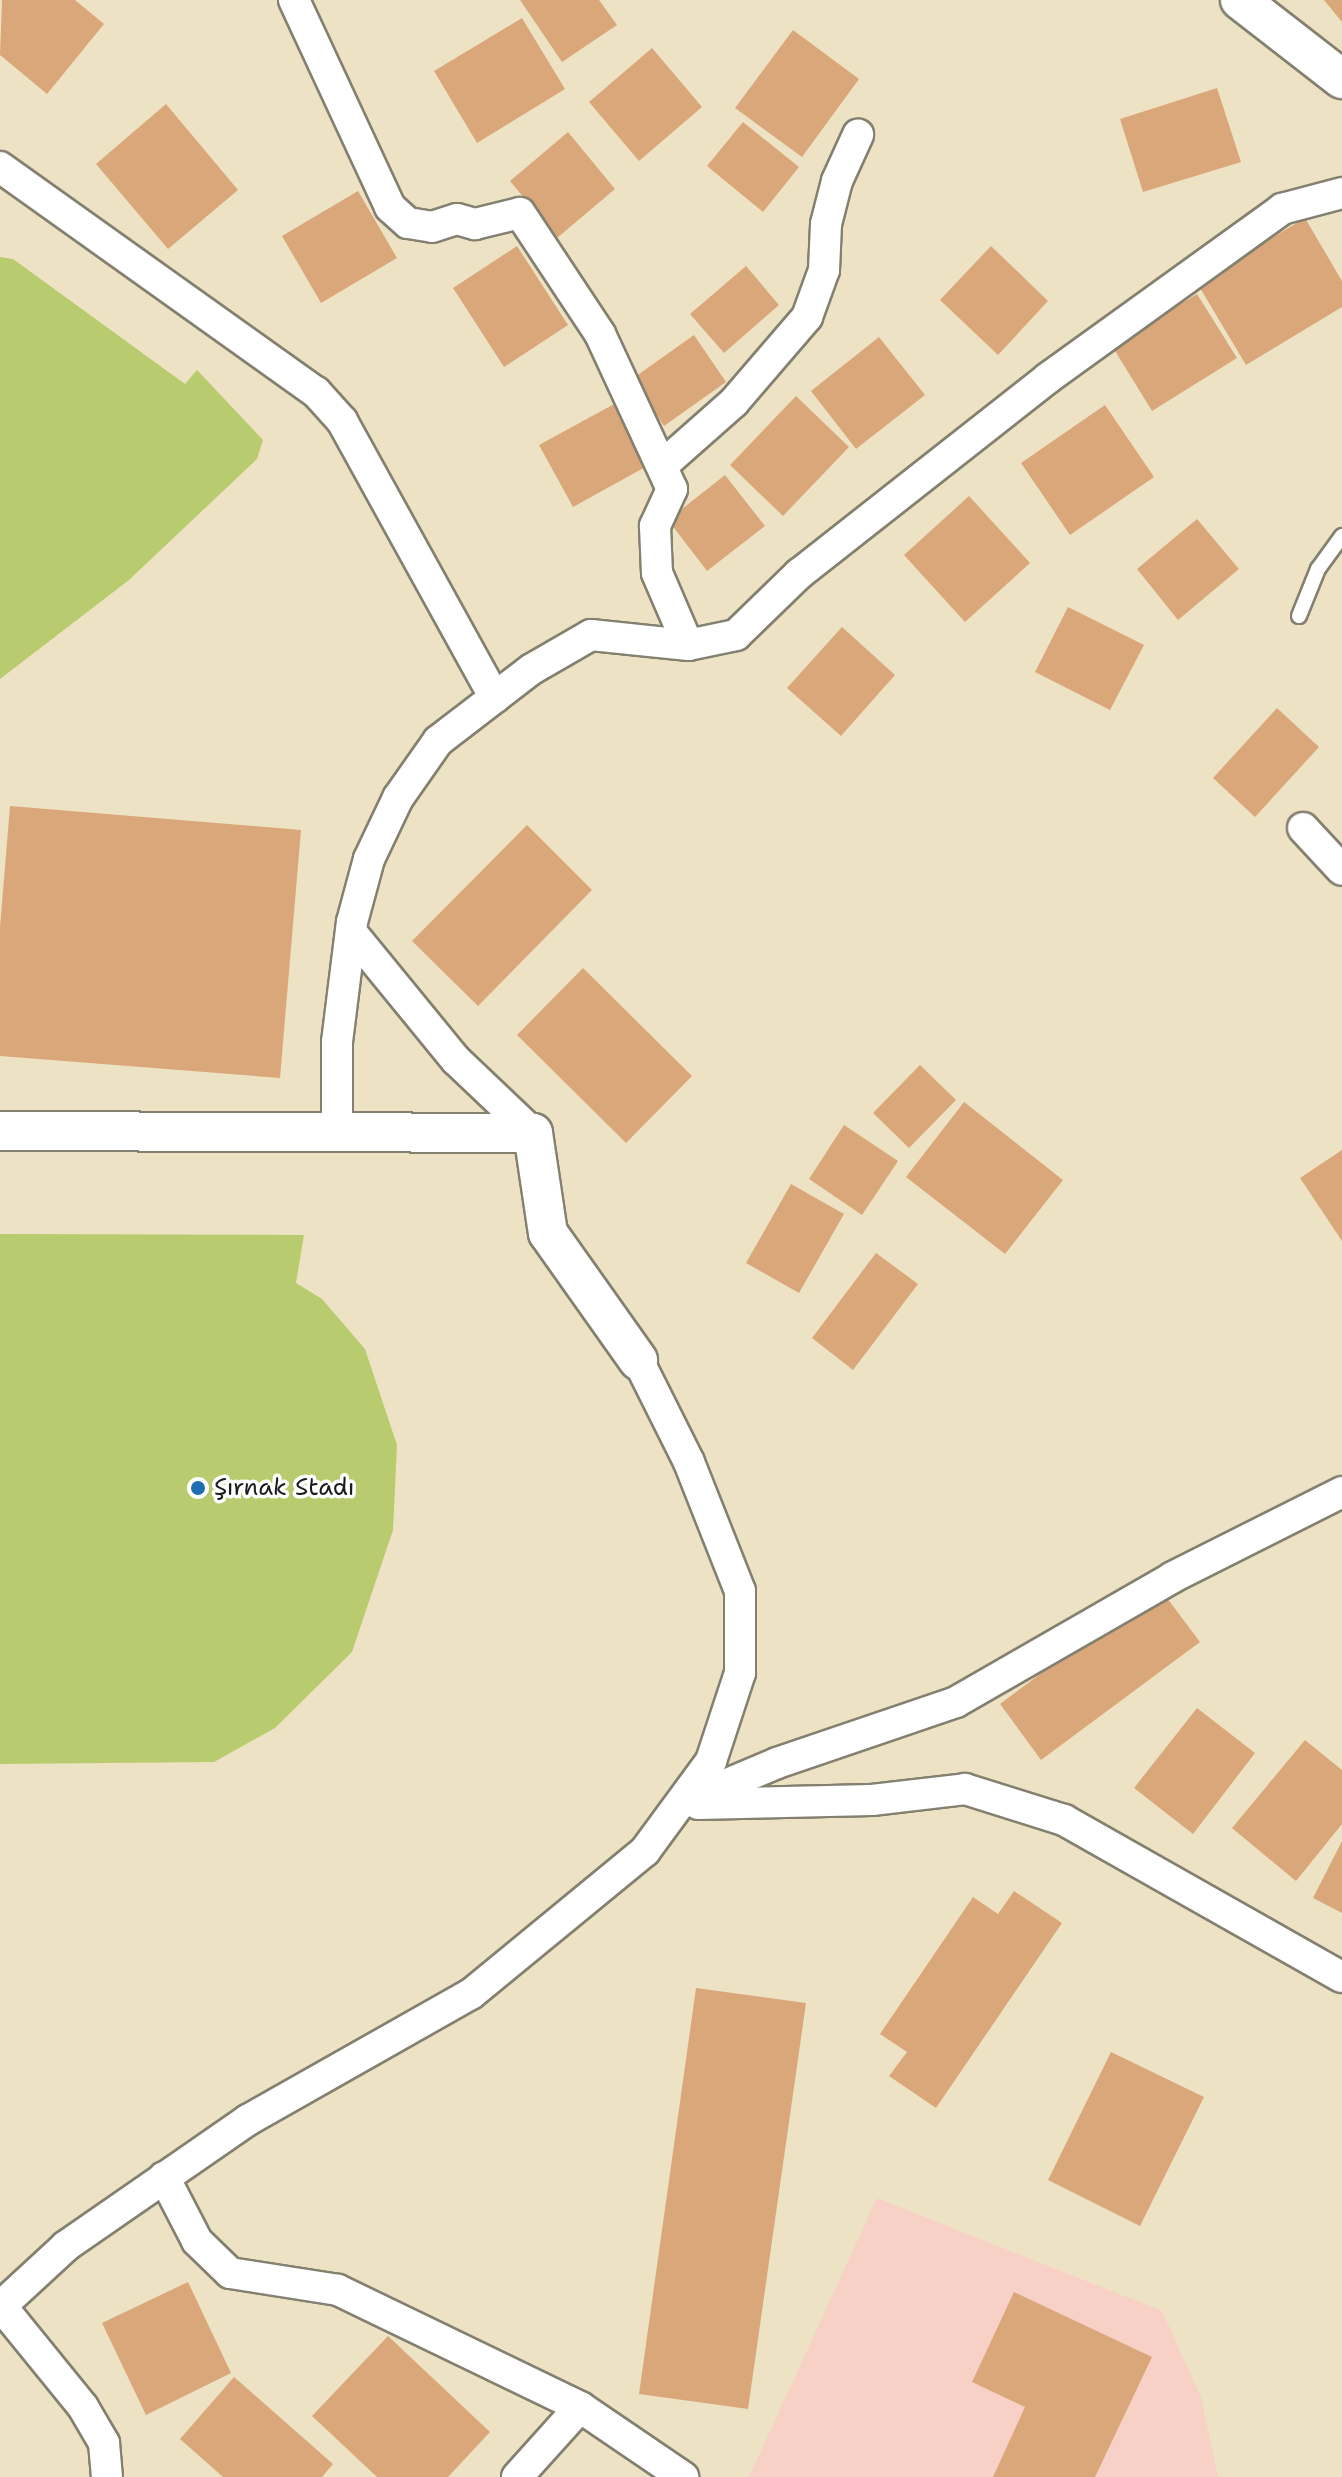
<!DOCTYPE html>
<meta charset="utf-8">
<style>
body{margin:0}
#map{position:relative;width:1342px;height:2477px;overflow:hidden;background:#ede3c4;font-family:"Shantell Sans",sans-serif}
div>[style]{position:absolute}
.built>*{inset:0;background:#f7d1c6}
.green>*{inset:0;background:#b8cb6f}
.building>*{inset:0;background:#daa77a}
.roads{filter:drop-shadow(2px 0 #848070) drop-shadow(-2px 0 #848070) drop-shadow(0 2px #848070) drop-shadow(0 -2px #848070)}
.service>*{height:14px;margin:-7px;padding:0 7px;transform-origin:7px;border-radius:7px;background:#fff}
.minor>*{height:30px;margin:-15px;padding:0 15px;transform-origin:15px;border-radius:15px;background:#fff}
.tertiary>*{height:38px;margin:-19px;padding:0 19px;transform-origin:19px;border-radius:19px;background:#fff}
.dots>*{width:22px;height:22px;translate:-50% -50%;box-sizing:border-box;border:4px solid #fff;border-radius:50%}
span{translate:-50% -50%;white-space:nowrap;text-align:center;line-height:1.15;-webkit-text-stroke:7px #fff;paint-order:stroke}
.poi-label{font-size:24px;color:#1c1c1c}
.left{translate:0 -50%;text-align:left}
</style>
<div id="map">
<div class="built">
<div style="clip-path:polygon(877px 2198px,1162px 2311px,1201px 2397px,1218px 2477px,749px 2477px)"></div>
</div>
<div class="green">
<div style="clip-path:polygon(0 257px,13px 259px,185px 384px,197px 370px,263px 440px,257px 459px,129px 580px,0 679px)"></div>
<div style="clip-path:polygon(0 1234px,304px 1235px,296px 1283px,322px 1299px,365px 1349px,397px 1445px,393px 1530px,352px 1652px,275px 1728px,214px 1762px,0 1764px)"></div>
</div>
<div class="building">
<div style="clip-path:polygon(2px 0,75px 0,104px 24px,47px 94px,0 55px)"></div>
<div style="clip-path:polygon(520px 0,599px 0,617px 25px,562px 62px)"></div>
<div style="clip-path:polygon(1324px 0,1342px 0,1342px 22px)"></div>
<div style="clip-path:polygon(522px 18px,565px 89px,477px 143px,434px 71px)"></div>
<div style="clip-path:polygon(793px 30px,859px 79px,802px 157px,735px 108px)"></div>
<div style="clip-path:polygon(652px 48px,702px 107px,639px 161px,589px 102px)"></div>
<div style="clip-path:polygon(1217px 88px,1241px 162px,1143px 192px,1120px 119px)"></div>
<div style="clip-path:polygon(166px 104px,238px 190px,168px 249px,96px 164px)"></div>
<div style="clip-path:polygon(743px 122px,799px 167px,763px 212px,707px 166px)"></div>
<div style="clip-path:polygon(568px 132px,615px 189px,557px 238px,510px 181px)"></div>
<div style="clip-path:polygon(358px 191px,397px 258px,321px 303px,282px 236px)"></div>
<div style="clip-path:polygon(1305px 218px,1342px 281px,1342px 307px,1246px 365px,1197px 283px)"></div>
<div style="clip-path:polygon(517px 246px,568px 325px,504px 367px,453px 288px)"></div>
<div style="clip-path:polygon(991px 246px,1048px 301px,998px 355px,940px 300px)"></div>
<div style="clip-path:polygon(746px 266px,779px 305px,724px 353px,690px 314px)"></div>
<div style="clip-path:polygon(1197px 294px,1237px 358px,1152px 411px,1112px 346px)"></div>
<div style="clip-path:polygon(694px 335px,726px 382px,664px 426px,632px 379px)"></div>
<div style="clip-path:polygon(879px 337px,925px 395px,856px 449px,811px 391px)"></div>
<div style="clip-path:polygon(796px 396px,849px 447px,783px 516px,730px 465px)"></div>
<div style="clip-path:polygon(616px 403px,649px 465px,573px 507px,539px 445px)"></div>
<div style="clip-path:polygon(1105px 405px,1154px 477px,1070px 535px,1021px 463px)"></div>
<div style="clip-path:polygon(725px 475px,765px 526px,707px 571px,668px 520px)"></div>
<div style="clip-path:polygon(969px 496px,1030px 563px,965px 622px,904px 555px)"></div>
<div style="clip-path:polygon(1197px 519px,1239px 569px,1178px 620px,1137px 569px)"></div>
<div style="clip-path:polygon(1068px 607px,1144px 645px,1110px 710px,1035px 672px)"></div>
<div style="clip-path:polygon(842px 627px,895px 675px,841px 736px,787px 688px)"></div>
<div style="clip-path:polygon(1277px 708px,1319px 747px,1255px 817px,1213px 778px)"></div>
<div style="clip-path:polygon(10px 806px,301px 830px,280px 1078px,0 1056px,0 927px)"></div>
<div style="clip-path:polygon(527px 825px,592px 890px,478px 1006px,412px 941px)"></div>
<div style="clip-path:polygon(583px 968px,692px 1076px,626px 1143px,517px 1035px)"></div>
<div style="clip-path:polygon(920px 1065px,956px 1100px,909px 1148px,873px 1113px)"></div>
<div style="clip-path:polygon(964px 1102px,1063px 1180px,1005px 1254px,906px 1177px)"></div>
<div style="clip-path:polygon(844px 1125px,898px 1161px,862px 1215px,809px 1179px)"></div>
<div style="clip-path:polygon(1342px 1150px,1342px 1241px,1300px 1178px)"></div>
<div style="clip-path:polygon(791px 1184px,844px 1214px,799px 1293px,746px 1263px)"></div>
<div style="clip-path:polygon(876px 1253px,918px 1284px,853px 1370px,812px 1338px)"></div>
<div style="clip-path:polygon(1158px 1586px,1200px 1642px,1041px 1760px,1000px 1704px)"></div>
<div style="clip-path:polygon(1197px 1708px,1255px 1753px,1193px 1834px,1134px 1788px)"></div>
<div style="clip-path:polygon(1305px 1740px,1342px 1770px,1342px 1824px,1296px 1881px,1232px 1828px)"></div>
<div style="clip-path:polygon(1342px 1841px,1342px 1913px,1313px 1898px)"></div>
<div style="clip-path:polygon(1014px 1891px,1062px 1923px,936px 2108px,889px 2076px,907px 2052px,880px 2034px,973px 1897px,998px 1914px)"></div>
<div style="clip-path:polygon(696px 1988px,806px 2003px,748px 2409px,639px 2394px)"></div>
<div style="clip-path:polygon(1111px 2052px,1204px 2097px,1140px 2226px,1048px 2180px)"></div>
<div style="clip-path:polygon(188px 2282px,231px 2373px,146px 2415px,102px 2323px)"></div>
<div style="clip-path:polygon(1014px 2292px,1152px 2357px,1095px 2477px,993px 2477px,1025px 2407px,972px 2382px)"></div>
<div style="clip-path:polygon(388px 2336px,490px 2432px,448px 2477px,377px 2477px,312px 2416px)"></div>
<div style="clip-path:polygon(234px 2377px,333px 2464px,322px 2477px,223px 2477px,180px 2439px)"></div>
</div>
<div class="roads">
<div class="service">
<div style="left:1299px;top:616px;width:51px;rotate:-68deg"></div>
<div style="left:1318px;top:569px;width:41px;rotate:-54deg"></div>
</div>
<div class="minor">
<div style="left:294px;top:0;width:228px;rotate:65.1deg"></div>
<div style="left:390px;top:207px;width:24px;rotate:42deg"></div>
<div style="left:408px;top:223px;width:24px;rotate:9deg"></div>
<div style="left:432px;top:227px;width:26px;rotate:-18deg"></div>
<div style="left:457px;top:219px;width:19px;rotate:16deg"></div>
<div style="left:475px;top:224px;width:46px;rotate:-13.7deg"></div>
<div style="left:520px;top:213px;width:145px;rotate:56.5deg"></div>
<div style="left:600px;top:334px;width:171px;rotate:65.1deg"></div>
<div style="left:672px;top:489px;width:41px;rotate:114.7deg"></div>
<div style="left:655px;top:526px;width:47px;rotate:87.6deg"></div>
<div style="left:657px;top:573px;width:78px;rotate:66.7deg"></div>
<div style="left:0;top:167px;width:388px;rotate:35.5deg"></div>
<div style="left:316px;top:392px;width:39px;rotate:48deg"></div>
<div style="left:342px;top:421px;width:316px;rotate:61.1deg"></div>
<div style="left:664px;top:464px;width:94px;rotate:-41.5deg"></div>
<div style="left:734px;top:402px;width:112px;rotate:-49.3deg"></div>
<div style="left:807px;top:317px;width:50px;rotate:-70.1deg"></div>
<div style="left:824px;top:270px;width:46px;rotate:-87.5deg"></div>
<div style="left:826px;top:224px;width:44px;rotate:-75.7deg"></div>
<div style="left:837px;top:181px;width:51px;rotate:-65.5deg"></div>
<div style="left:1303px;top:828px;width:57px;rotate:47.1deg"></div>
<div style="left:352px;top:933px;width:164px;rotate:50.7deg"></div>
<div style="left:456px;top:1060px;width:106px;rotate:43.5deg"></div>
<div style="left:337px;top:1133px;width:91px;rotate:-90deg"></div>
<div style="left:337px;top:1042px;width:121px;rotate:-82.9deg"></div>
<div style="left:352px;top:922px;width:65px;rotate:-74.9deg"></div>
<div style="left:369px;top:859px;width:68px;rotate:-64.6deg"></div>
<div style="left:398px;top:798px;width:70px;rotate:-54.9deg"></div>
<div style="left:438px;top:741px;width:118px;rotate:-37.5deg"></div>
<div style="left:532px;top:669px;width:68px;rotate:-30deg"></div>
<div style="left:591px;top:635px;width:98px;rotate:5.9deg"></div>
<div style="left:688px;top:645px;width:49px;rotate:-11.8deg"></div>
<div style="left:736px;top:635px;width:88px;rotate:-44.1deg"></div>
<div style="left:799px;top:574px;width:317px;rotate:-38.2deg"></div>
<div style="left:1048px;top:378px;width:289px;rotate:-35.8deg"></div>
<div style="left:1282px;top:209px;width:62px;rotate:-14.9deg"></div>
<div style="left:682px;top:1803px;width:103px;rotate:-22.8deg"></div>
<div style="left:777px;top:1763px;width:189px;rotate:-18.8deg"></div>
<div style="left:956px;top:1702px;width:250px;rotate:-29.9deg"></div>
<div style="left:1173px;top:1577px;width:189px;rotate:-26.7deg"></div>
<div style="left:698px;top:1804px;width:174px;rotate:-1.3deg"></div>
<div style="left:872px;top:1800px;width:94px;rotate:-6.7deg"></div>
<div style="left:965px;top:1789px;width:104px;rotate:17.4deg"></div>
<div style="left:1064px;top:1820px;width:319px;rotate:29.5deg"></div>
<div style="left:164px;top:2177px;width:72px;rotate:62.7deg"></div>
<div style="left:197px;top:2241px;width:46px;rotate:44.1deg"></div>
<div style="left:230px;top:2273px;width:109px;rotate:8.9deg"></div>
<div style="left:338px;top:2290px;width:269px;rotate:25.8deg"></div>
<div style="left:580px;top:2407px;width:125px;rotate:34.2deg"></div>
<div style="left:1px;top:2306px;width:130px;rotate:50.9deg"></div>
<div style="left:83px;top:2407px;width:42px;rotate:59.7deg"></div>
<div style="left:104px;top:2443px;width:34px;rotate:85deg"></div>
<div style="left:0;top:2307px;width:90px;rotate:-42.7deg"></div>
<div style="left:66px;top:2246px;width:221px;rotate:-34.7deg"></div>
<div style="left:248px;top:2120px;width:256px;rotate:-29.5deg"></div>
<div style="left:471px;top:1994px;width:225px;rotate:-39.4deg"></div>
<div style="left:645px;top:1851px;width:112px;rotate:-53.7deg"></div>
<div style="left:711px;top:1761px;width:93px;rotate:-71.8deg"></div>
<div style="left:740px;top:1673px;width:82px;rotate:-90deg"></div>
<div style="left:740px;top:1591px;width:139px;rotate:-111.6deg"></div>
<div style="left:689px;top:1462px;width:114px;rotate:-116.6deg"></div>
<div style="left:517px;top:2477px;width:94px;rotate:-48deg"></div>
</div>
<div class="tertiary">
<div style="left:1240px;top:0;width:129px;rotate:37.8deg"></div>
<div style="left:0;top:1131px;width:533px;rotate:0.21deg"></div>
<div style="left:533px;top:1133px;width:101px;rotate:81.5deg"></div>
<div style="left:548px;top:1233px;width:156px;rotate:54.7deg"></div>
</div>
</div>
<div class="dots">
<div style="left:198px;top:1488px;background:#1f6fb2"></div>
</div>
<div class="poi-label">
<span class="left" style="left:214px;top:1488px">Şırnak Stadı</span>
</div>
</div>
